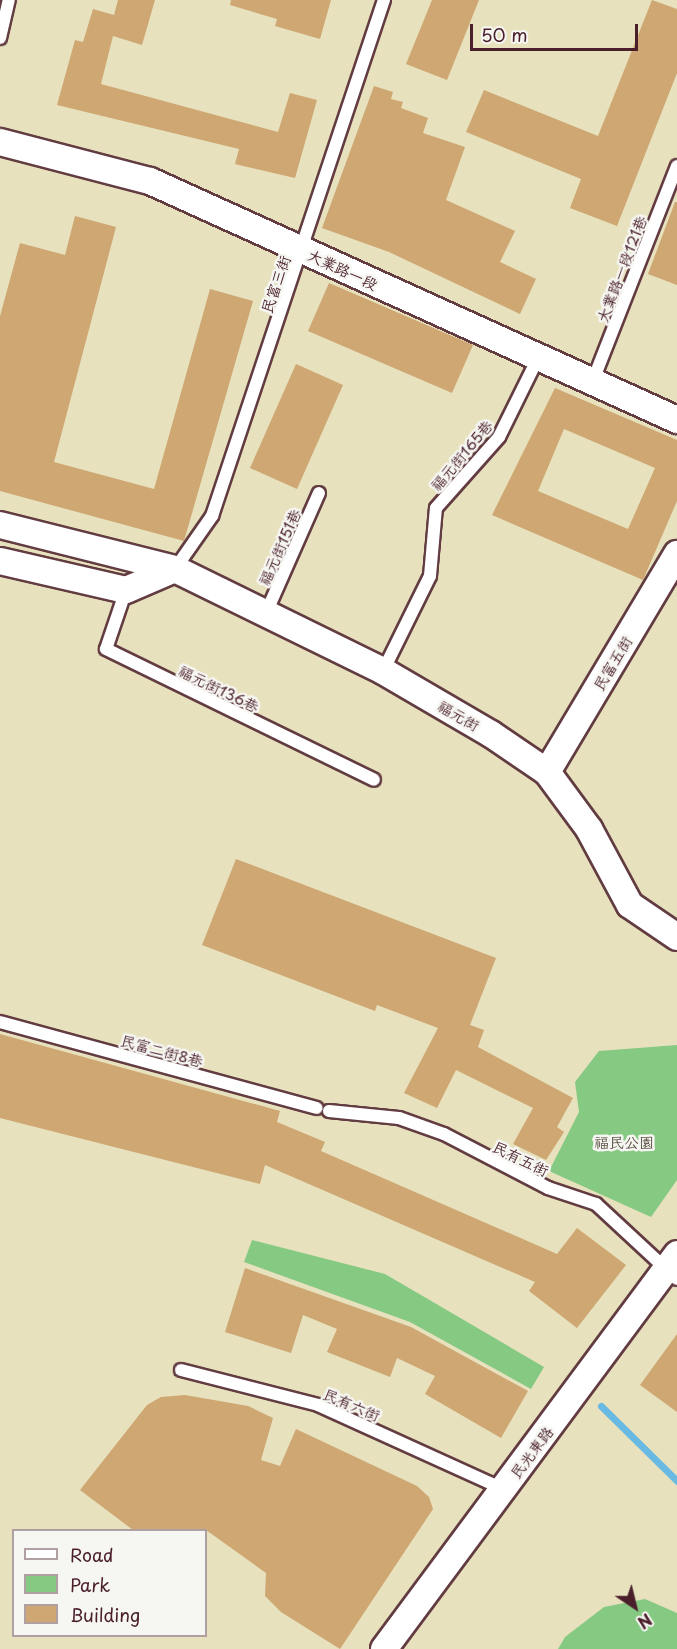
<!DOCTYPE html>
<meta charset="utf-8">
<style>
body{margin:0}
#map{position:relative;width:677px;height:1649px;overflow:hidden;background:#e7e1be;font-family:"Playpen Sans","LXGW WenKai TC",sans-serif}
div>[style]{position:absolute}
.green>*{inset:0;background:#85c982}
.stream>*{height:7px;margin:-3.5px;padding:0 3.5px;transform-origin:3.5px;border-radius:3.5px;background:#68bae3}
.building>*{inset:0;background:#cea772}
.roads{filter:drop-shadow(2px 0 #623c41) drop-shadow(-2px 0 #623c41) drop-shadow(0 2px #623c41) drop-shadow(0 -2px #623c41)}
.lane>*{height:12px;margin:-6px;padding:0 6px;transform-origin:6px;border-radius:6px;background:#fff}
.street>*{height:26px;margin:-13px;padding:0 13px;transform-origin:13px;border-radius:13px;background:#fff}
span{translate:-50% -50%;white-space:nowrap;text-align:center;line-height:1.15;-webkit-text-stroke:5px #f6f6f2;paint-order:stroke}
.street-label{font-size:15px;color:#4a1f2b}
.park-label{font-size:15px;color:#5c5245}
.legend{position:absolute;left:12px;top:1529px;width:195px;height:108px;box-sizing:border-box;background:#f6f6f2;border:2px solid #b1a0a2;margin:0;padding:8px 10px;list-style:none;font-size:18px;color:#4a1f2b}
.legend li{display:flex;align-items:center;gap:12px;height:30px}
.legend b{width:30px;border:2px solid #b1a0a2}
.north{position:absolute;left:605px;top:1577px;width:60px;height:60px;-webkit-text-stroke:4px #f6f6f2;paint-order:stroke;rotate:145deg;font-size:16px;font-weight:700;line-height:24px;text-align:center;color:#4a1f2b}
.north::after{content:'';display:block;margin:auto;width:21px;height:27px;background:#4a1f2b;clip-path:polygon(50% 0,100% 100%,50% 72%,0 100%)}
.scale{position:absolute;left:470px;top:24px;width:168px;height:27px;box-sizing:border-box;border:3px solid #4a1f2b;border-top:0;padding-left:8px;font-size:18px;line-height:21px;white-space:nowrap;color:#4a1f2b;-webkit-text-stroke:4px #f6f6f2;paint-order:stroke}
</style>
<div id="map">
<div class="green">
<div style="clip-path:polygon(677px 1045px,677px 1180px,651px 1217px,549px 1171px,579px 1112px,575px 1082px,599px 1051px)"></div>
<div style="clip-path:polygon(252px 1240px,385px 1274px,544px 1367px,531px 1389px,410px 1322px,244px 1262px)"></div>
<div style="clip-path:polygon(645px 1599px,677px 1613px,677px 1649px,558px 1649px,565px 1637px,604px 1607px)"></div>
</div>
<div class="stream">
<div style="left:601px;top:1406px;width:107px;rotate:44.6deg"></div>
</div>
<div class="building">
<div style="clip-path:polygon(118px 0,155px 0,142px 45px,113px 36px,101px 84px,278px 132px,290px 93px,317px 100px,295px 178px,235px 164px,239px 149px,57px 105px,75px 40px,83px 42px,93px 9px,114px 15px)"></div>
<div style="clip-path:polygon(231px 0,331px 0,320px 39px,275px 26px,277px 19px,230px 5px)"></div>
<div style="clip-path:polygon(432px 0,479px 0,447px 80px,406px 64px)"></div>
<div style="clip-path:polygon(652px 0,677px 9px,677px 73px,617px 226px,570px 208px,581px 179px,466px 132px,484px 90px,598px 136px)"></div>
<div style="clip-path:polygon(374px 86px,393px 92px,391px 99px,403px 102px,401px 108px,428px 118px,423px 133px,465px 147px,446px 200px,515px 231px,500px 262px,536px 279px,520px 314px,389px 252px,322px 228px)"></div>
<div style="clip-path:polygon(675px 202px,677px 202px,677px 285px,648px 274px)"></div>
<div style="clip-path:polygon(75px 216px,116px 227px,54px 462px,154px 489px,210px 289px,253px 301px,184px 541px,0 491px,0 316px,20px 243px,65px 255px)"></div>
<div style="clip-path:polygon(329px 283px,473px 345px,452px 393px,308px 331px)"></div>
<div style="clip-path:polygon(296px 364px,343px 385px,297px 489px,250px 468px)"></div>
<div style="clip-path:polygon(evenodd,555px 388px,677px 440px,677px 501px,643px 580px,492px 515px,555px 388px,564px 429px,655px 468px,628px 529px,538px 491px,564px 429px)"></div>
<div style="clip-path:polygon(236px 859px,496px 958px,470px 1025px,484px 1030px,478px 1047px,573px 1098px,557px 1127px,564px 1132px,546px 1160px,513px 1144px,533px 1108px,456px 1070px,437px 1108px,404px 1093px,438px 1028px,377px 1005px,375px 1011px,202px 945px)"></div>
<div style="clip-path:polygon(0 1034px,280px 1111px,277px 1122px,325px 1142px,321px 1151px,557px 1254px,577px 1228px,626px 1265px,577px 1328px,529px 1291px,535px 1282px,265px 1165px,260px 1184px,0 1118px)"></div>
<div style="clip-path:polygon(245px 1268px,411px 1327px,528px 1391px,501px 1438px,425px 1394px,435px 1376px,397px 1358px,390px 1377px,327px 1352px,337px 1329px,303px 1315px,291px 1353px,225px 1332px)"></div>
<div style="clip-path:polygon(677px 1334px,677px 1412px,640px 1385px)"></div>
<div style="clip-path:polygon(185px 1395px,248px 1406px,273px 1418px,261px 1460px,280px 1466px,296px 1429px,417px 1486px,429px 1497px,433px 1509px,340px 1649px,281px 1612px,265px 1596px,266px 1573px,206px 1530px,133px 1530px,80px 1490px,147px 1405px,161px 1397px)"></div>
</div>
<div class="roads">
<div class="lane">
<div style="left:0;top:38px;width:39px;rotate:-77deg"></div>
<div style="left:592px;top:383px;width:233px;rotate:-68.6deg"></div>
<div style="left:175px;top:569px;width:65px;rotate:-55.1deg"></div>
<div style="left:212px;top:516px;width:544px;rotate:-71.57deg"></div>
<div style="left:126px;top:590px;width:62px;rotate:108.7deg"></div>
<div style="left:106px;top:649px;width:298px;rotate:26deg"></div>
<div style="left:266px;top:613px;width:131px;rotate:-66.2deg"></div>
<div style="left:383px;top:671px;width:106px;rotate:-63.7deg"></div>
<div style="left:430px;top:576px;width:68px;rotate:-85deg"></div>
<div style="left:436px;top:508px;width:95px;rotate:-48.4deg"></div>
<div style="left:499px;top:437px;width:86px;rotate:-63.7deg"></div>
<div style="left:0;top:1022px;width:328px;rotate:15.2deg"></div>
<div style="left:329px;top:1111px;width:70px;rotate:5.7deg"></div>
<div style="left:399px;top:1118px;width:48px;rotate:19.6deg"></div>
<div style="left:444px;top:1134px;width:117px;rotate:27.4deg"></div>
<div style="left:548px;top:1188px;width:51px;rotate:18.4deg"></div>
<div style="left:596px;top:1204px;width:110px;rotate:42.8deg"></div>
<div style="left:181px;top:1370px;width:141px;rotate:14.3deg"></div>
<div style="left:318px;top:1405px;width:203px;rotate:24.4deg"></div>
</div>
<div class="street">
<div style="left:0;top:142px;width:155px;rotate:14.6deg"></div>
<div style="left:150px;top:181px;width:579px;rotate:24.39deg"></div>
<div style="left:0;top:525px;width:180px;rotate:14.1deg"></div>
<div style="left:175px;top:569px;width:232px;rotate:26.1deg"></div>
<div style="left:383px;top:671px;width:125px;rotate:30.3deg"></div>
<div style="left:491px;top:734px;width:68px;rotate:34.2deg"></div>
<div style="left:547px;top:772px;width:71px;rotate:53.6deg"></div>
<div style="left:589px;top:829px;width:86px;rotate:61.7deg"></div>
<div style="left:630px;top:905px;width:57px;rotate:34.2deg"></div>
<div style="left:0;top:561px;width:129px;rotate:13deg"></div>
<div style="left:126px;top:590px;width:53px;rotate:-23.2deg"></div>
<div style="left:547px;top:772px;width:254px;rotate:-59.2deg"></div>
<div style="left:384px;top:1649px;width:492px;rotate:-53.4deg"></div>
</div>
</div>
<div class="street-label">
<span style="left:343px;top:269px;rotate:25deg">大業路一段</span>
<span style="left:621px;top:269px;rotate:-69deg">大業路一段121巷</span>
<span style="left:275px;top:284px;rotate:-71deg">民富三街</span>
<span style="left:461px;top:455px;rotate:-50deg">福元街165巷</span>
<span style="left:279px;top:547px;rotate:-66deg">福元街151巷</span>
<span style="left:612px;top:663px;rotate:-59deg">民富五街</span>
<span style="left:219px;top:688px;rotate:26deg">福元街136巷</span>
<span style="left:459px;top:715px;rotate:30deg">福元街</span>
<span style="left:162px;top:1050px;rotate:15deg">民富二街8巷</span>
<span style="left:521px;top:1158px;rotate:26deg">民有五街</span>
<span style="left:352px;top:1404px;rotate:23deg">民有六街</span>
<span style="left:531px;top:1452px;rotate:-53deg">民光東路</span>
</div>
<div class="park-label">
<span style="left:624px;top:1142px">福民公園</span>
</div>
<ul class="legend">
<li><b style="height:8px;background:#fff"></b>Road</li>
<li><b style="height:16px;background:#85c982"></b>Park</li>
<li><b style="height:16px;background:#cea772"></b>Building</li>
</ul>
<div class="north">N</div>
<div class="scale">50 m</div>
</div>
